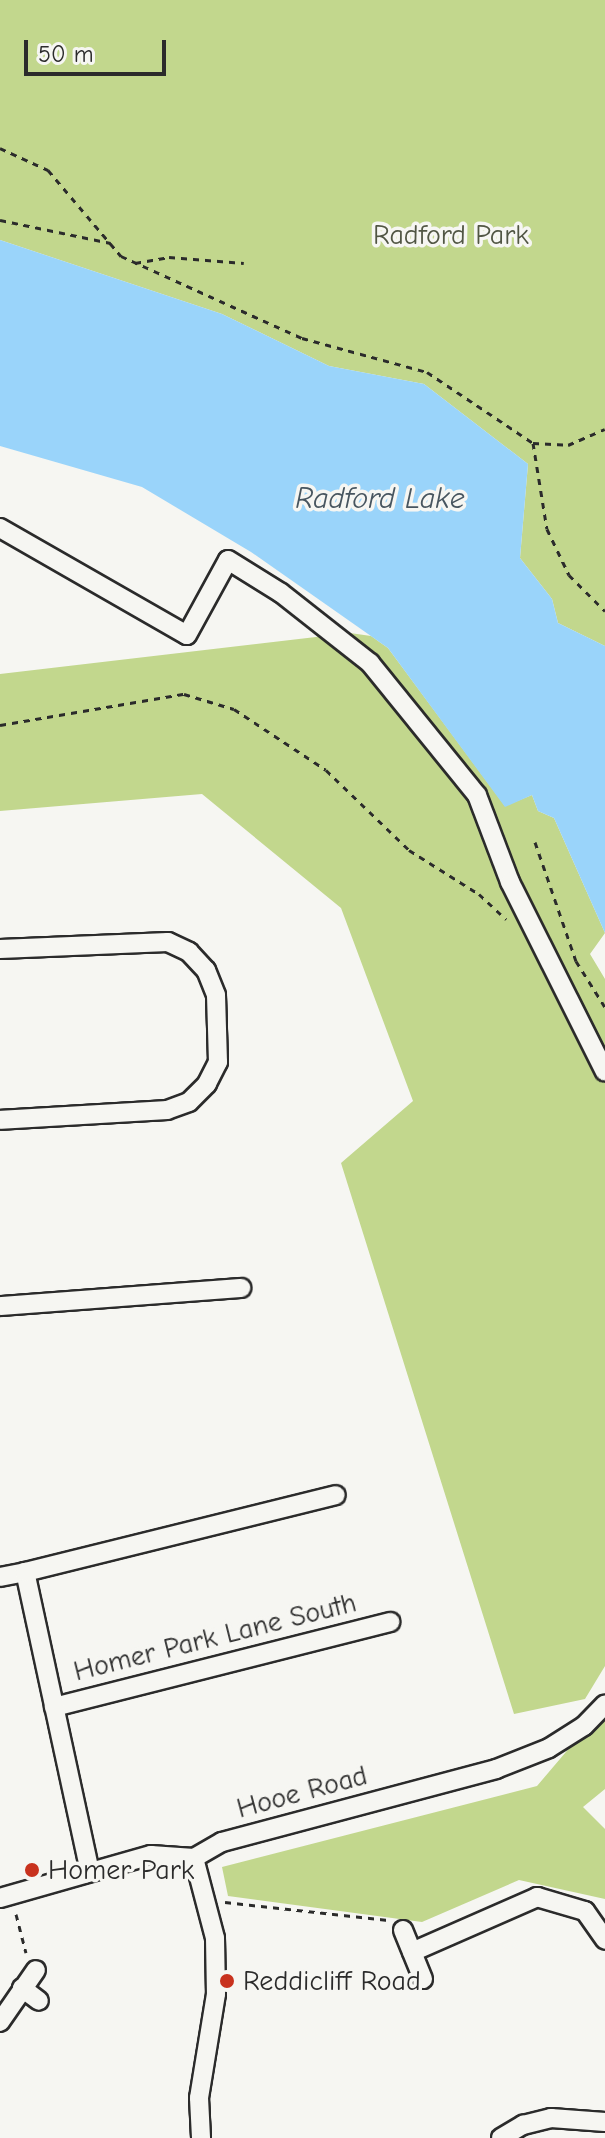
<!DOCTYPE html>
<style>
body{margin:0}
#map{position:relative;width:605px;height:2138px;overflow:hidden;background:#f6f6f2;font-family:"Comic Neue",sans-serif}
div>[style]{position:absolute}
.green>*{inset:0;background:#c2d78d}
.water>*{inset:0;background:#9ad4fa}
.path>*{height:3px;margin-top:-1.5px;transform-origin:0;background:repeating-linear-gradient(90deg,#2b2b2b 0 6px,transparent 0 12px)}
.roads{filter:drop-shadow(2px 0 #2b2b2b) drop-shadow(-2px 0 #2b2b2b) drop-shadow(0 2px #2b2b2b) drop-shadow(0 -2px #2b2b2b)}
.minor>*{height:18px;margin:-9px;padding:0 9px;transform-origin:9px;border-radius:9px;background:#f6f6f2}
.dots>*{width:22px;height:22px;translate:-50% -50%;box-sizing:border-box;border:4px solid #f6f6f2;border-radius:50%}
span{translate:-50% -50%;white-space:nowrap;text-align:center;line-height:1.15;-webkit-text-stroke:7px #f6f6f2;paint-order:stroke}
.park-label{font-size:28px;color:#515644}
.street-label{font-size:28px;color:#2b2b2b}
.poi-label{font-size:28px;color:#2b2b2b}
.left{translate:0 -50%;text-align:left}
.water-label{font-size:30px;color:#47555f;font-style:italic}
.scale{position:absolute;left:24px;top:40px;width:142px;height:36px;box-sizing:border-box;border:4px solid #2b2b2b;border-top:0;padding-left:10px;font-size:24px;line-height:28px;white-space:nowrap;color:#2b2b2b;-webkit-text-stroke:6px #f6f6f2;paint-order:stroke}
</style>
<div id="map">
<div class="green">
<div style="clip-path:polygon(0 0,605px 0,605px 646px,558px 623px,552px 599px,520px 558px,528px 464px,424px 384px,329px 366px,222px 314px,0 240px)"></div>
<div style="clip-path:polygon(350px 633px,371px 636px,388px 648px,505px 806px,532px 795px,538px 811px,554px 818px,605px 933px,590px 954px,605px 979px,605px 1666px,585px 1699px,514px 1714px,341px 1163px,413px 1101px,341px 908px,202px 794px,0 811px,0 674px)"></div>
<div style="clip-path:polygon(605px 1706px,605px 1789px,583px 1807px,605px 1829px,605px 1899px,519px 1880px,422px 1922px,228px 1896px,222px 1867px,537px 1786px)"></div>
</div>
<div class="water">
<div style="clip-path:polygon(0 240px,222px 314px,329px 366px,424px 384px,528px 464px,520px 558px,552px 599px,558px 623px,605px 646px,605px 933px,554px 818px,538px 811px,532px 795px,505px 807px,388px 648px,251px 552px,142px 487px,0 446px)"></div>
</div>
<div class="path">
<div style="left:0;top:148px;width:53px;rotate:24.6deg"></div>
<div style="left:48px;top:170px;width:113px;rotate:49.7deg"></div>
<div style="left:121px;top:256px;width:199px;rotate:24.4deg"></div>
<div style="left:302px;top:338px;width:130px;rotate:15.2deg"></div>
<div style="left:427px;top:372px;width:128px;rotate:33.8deg"></div>
<div style="left:533px;top:443px;width:87px;rotate:80.8deg"></div>
<div style="left:547px;top:529px;width:51px;rotate:64.4deg"></div>
<div style="left:569px;top:575px;width:51px;rotate:45deg"></div>
<div style="left:0;top:220px;width:113px;rotate:11.7deg"></div>
<div style="left:135px;top:263px;width:35px;rotate:-10deg"></div>
<div style="left:169px;top:257px;width:75px;rotate:4.6deg"></div>
<div style="left:533px;top:443px;width:35px;rotate:3deg"></div>
<div style="left:568px;top:445px;width:40px;rotate:-23.4deg"></div>
<div style="left:0;top:725px;width:187px;rotate:-9.6deg"></div>
<div style="left:184px;top:694px;width:52px;rotate:16.7deg"></div>
<div style="left:234px;top:709px;width:110px;rotate:33.5deg"></div>
<div style="left:326px;top:770px;width:115px;rotate:43.9deg"></div>
<div style="left:409px;top:850px;width:83px;rotate:32.2deg"></div>
<div style="left:479px;top:894px;width:37px;rotate:43deg"></div>
<div style="left:535px;top:842px;width:126px;rotate:71deg"></div>
<div style="left:576px;top:961px;width:54px;rotate:57.8deg"></div>
<div style="left:225px;top:1902px;width:164px;rotate:6.3deg"></div>
<div style="left:16px;top:1914px;width:40px;rotate:75.6deg"></div>
</div>
<div class="roads">
<div class="minor">
<div style="left:0;top:528px;width:215px;rotate:29.8deg"></div>
<div style="left:187px;top:635px;width:85px;rotate:-61.3deg"></div>
<div style="left:228px;top:560px;width:62px;rotate:31.9deg"></div>
<div style="left:281px;top:593px;width:113px;rotate:38.2deg"></div>
<div style="left:370px;top:663px;width:170px;rotate:51deg"></div>
<div style="left:477px;top:795px;width:93px;rotate:69.2deg"></div>
<div style="left:510px;top:882px;width:212px;rotate:63.4deg"></div>
<div style="left:0;top:949px;width:168px;rotate:-2.4deg"></div>
<div style="left:168px;top:942px;width:23px;rotate:25deg"></div>
<div style="left:189px;top:952px;width:25px;rotate:47deg"></div>
<div style="left:206px;top:970px;width:27px;rotate:68deg"></div>
<div style="left:216px;top:995px;width:67px;rotate:88.3deg"></div>
<div style="left:218px;top:1062px;width:25px;rotate:117deg"></div>
<div style="left:207px;top:1084px;width:25px;rotate:135deg"></div>
<div style="left:189px;top:1102px;width:23px;rotate:160deg"></div>
<div style="left:167px;top:1110px;width:167px;rotate:176.6deg"></div>
<div style="left:0;top:1306px;width:242px;rotate:-4.3deg"></div>
<div style="left:0;top:1577px;width:25px;rotate:-11deg"></div>
<div style="left:54px;top:1707px;width:347px;rotate:-14.2deg"></div>
<div style="left:194px;top:1858px;width:83px;rotate:75.3deg"></div>
<div style="left:215px;top:1938px;width:56px;rotate:89deg"></div>
<div style="left:216px;top:1994px;width:105px;rotate:99.3deg"></div>
<div style="left:199px;top:2098px;width:40px;rotate:87.1deg"></div>
<div style="left:90px;top:1872px;width:307px;rotate:-102.2deg"></div>
<div style="left:25px;top:1572px;width:320px;rotate:-13.9deg"></div>
<div style="left:0;top:1898px;width:157px;rotate:-15.9deg"></div>
<div style="left:151px;top:1855px;width:43px;rotate:4deg"></div>
<div style="left:194px;top:1858px;width:32px;rotate:-30deg"></div>
<div style="left:222px;top:1842px;width:284px;rotate:-14.9deg"></div>
<div style="left:496px;top:1769px;width:57px;rotate:-21.6deg"></div>
<div style="left:549px;top:1748px;width:41px;rotate:-32.2deg"></div>
<div style="left:584px;top:1726px;width:30px;rotate:-46deg"></div>
<div style="left:403px;top:1930px;width:53px;rotate:67.8deg"></div>
<div style="left:412px;top:1952px;width:137px;rotate:-23.7deg"></div>
<div style="left:537px;top:1897px;width:50px;rotate:16.3deg"></div>
<div style="left:585px;top:1911px;width:35px;rotate:55deg"></div>
<div style="left:22px;top:1988px;width:21px;rotate:37deg"></div>
<div style="left:0;top:2022px;width:63px;rotate:-55.3deg"></div>
<div style="left:501px;top:2138px;width:26px;rotate:-31deg"></div>
<div style="left:523px;top:2125px;width:29px;rotate:-14deg"></div>
<div style="left:551px;top:2118px;width:54px;rotate:4.2deg"></div>
</div>
</div>
<div class="dots">
<div style="left:32px;top:1870px;background:#c8321e"></div>
<div style="left:227px;top:1981px;background:#c8321e"></div>
</div>
<div class="park-label">
<span style="left:451px;top:235px">Radford Park</span>
</div>
<div class="street-label">
<span style="left:215px;top:1637px;rotate:-14deg">Homer Park Lane South</span>
<span style="left:302px;top:1792px;rotate:-15deg">Hooe Road</span>
</div>
<div class="poi-label">
<span class="left" style="left:48px;top:1870px">Homer Park</span>
<span class="left" style="left:243px;top:1981px">Reddicliff Road</span>
</div>
<div class="water-label">
<span style="left:380px;top:499px">Radford Lake</span>
</div>
<div class="scale">50 m</div>
</div>
